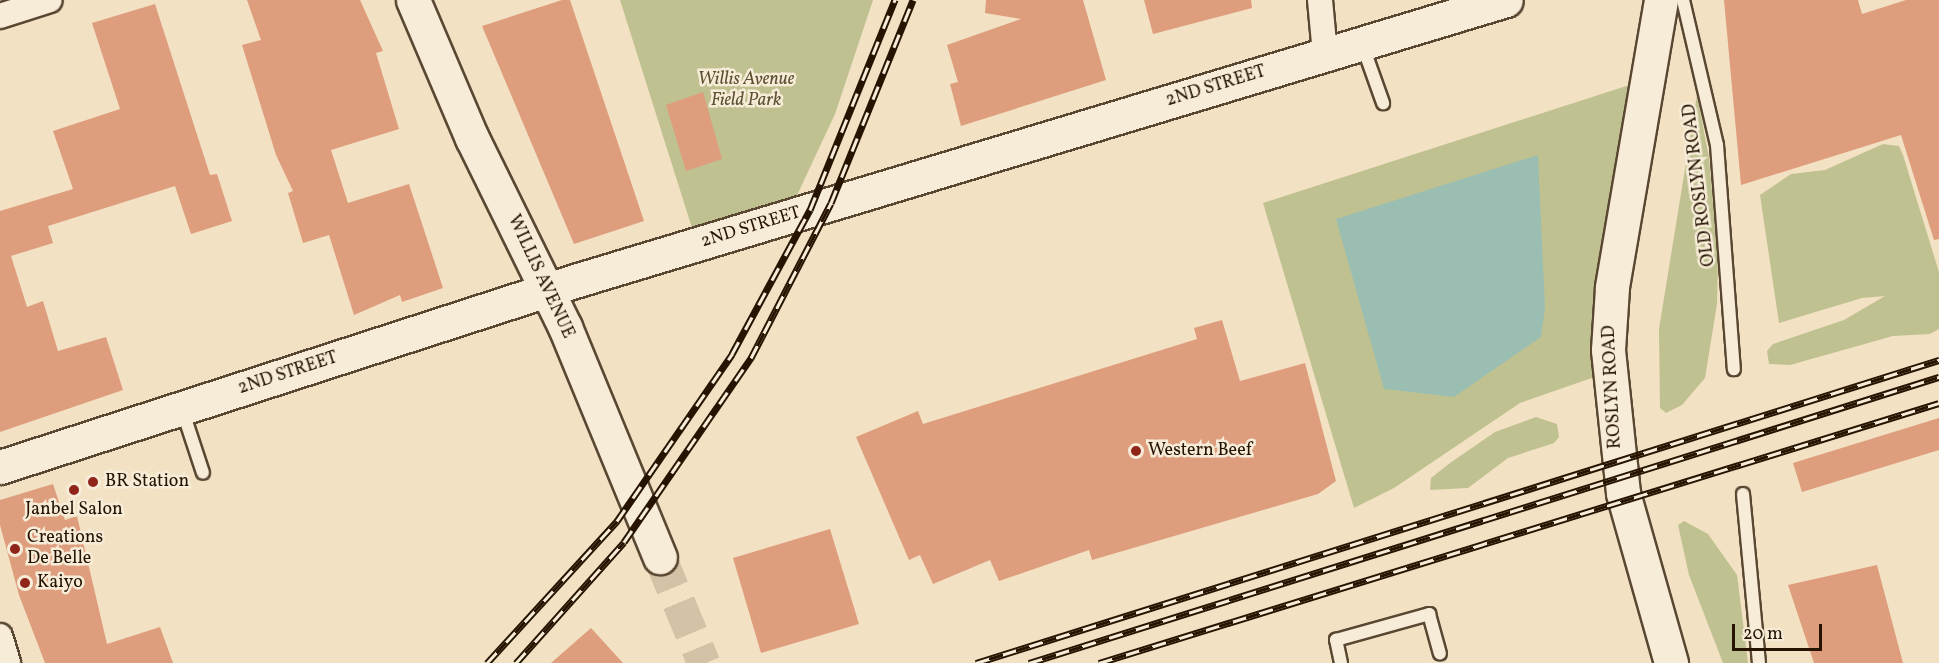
<!DOCTYPE html>
<style>
body{margin:0}
#map{position:relative;width:1939px;height:663px;overflow:hidden;background:#f2e1c3;font-family:Vollkorn,serif}
div>[style]{position:absolute}
.green>*{inset:0;background:#c0c190}
.water>*{inset:0;background:#9bbeb2}
.building>*{inset:0;background:#de9d7d}
.secondary-tunnel>*{height:33px;margin-top:-16.5px;transform-origin:0;background:repeating-linear-gradient(90deg,#d3c2a6 0 33px,transparent 0 49px)}
.roads{filter:drop-shadow(2px 0 #594732) drop-shadow(-2px 0 #594732) drop-shadow(0 2px #594732) drop-shadow(0 -2px #594732)}
.lane>*{height:12px;margin:-6px;padding:0 6px;transform-origin:6px;border-radius:6px;background:#f7ecd8}
.street>*{height:24px;margin:-12px;padding:0 12px;transform-origin:12px;border-radius:12px;background:#f7ecd8}
.secondary>*{height:33px;margin:-16.5px;padding:0 16.5px;transform-origin:16.5px;border-radius:16.5px;background:#f7ecd8}
.rail>*{height:7px;margin-top:-3.5px;transform-origin:0;background:repeating-linear-gradient(90deg,#f7ecd8 0 14px,#261401 0 28px);box-sizing:border-box;border-block:2px solid #261401}
.dots>*{width:16px;height:16px;translate:-50% -50%;box-sizing:border-box;border:3px solid #f7ecd8;border-radius:50%}
span{translate:-50% -50%;white-space:nowrap;text-align:center;line-height:1.15;-webkit-text-stroke:5px #f7ecd8;paint-order:stroke}
.park-label{font-size:18px;color:#5c5133;font-style:italic}
.street-label{font-size:18px;color:#261401}
.poi-label{font-size:18px;color:#261401}
.left{translate:0 -50%;text-align:left}
.scale{position:absolute;left:1732px;top:624px;width:90px;height:27px;box-sizing:border-box;border:3px solid #261401;border-top:0;padding-left:8px;font-size:18px;line-height:21px;white-space:nowrap;color:#261401;-webkit-text-stroke:4px #f7ecd8;paint-order:stroke}
</style>
<div id="map">
<div class="green">
<div style="clip-path:polygon(620px 0,873px 0,835px 114px,785px 221px,698px 247px)"></div>
<div style="clip-path:polygon(1648px 79px,1609px 372px,1520px 403px,1394px 488px,1354px 508px,1263px 203px)"></div>
<div style="clip-path:polygon(1697px 95px,1709px 158px,1718px 259px,1717px 304px,1705px 378px,1682px 405px,1666px 413px,1660px 408px,1659px 329px)"></div>
<div style="clip-path:polygon(1883px 144px,1899px 146px,1903px 155px,1939px 272px,1939px 329px,1930px 334px,1893px 336px,1790px 365px,1769px 364px,1767px 351px,1773px 344px,1844px 320px,1885px 296px,1862px 298px,1779px 323px,1760px 195px,1791px 174px,1825px 170px)"></div>
<div style="clip-path:polygon(1536px 417px,1557px 424px,1559px 437px,1554px 443px,1508px 458px,1468px 488px,1430px 490px,1431px 478px,1450px 463px,1495px 432px)"></div>
<div style="clip-path:polygon(1684px 521px,1708px 534px,1737px 575px,1748px 663px,1723px 663px,1689px 575px,1678px 525px)"></div>
</div>
<div class="water">
<div style="clip-path:polygon(1538px 155px,1545px 308px,1541px 337px,1454px 397px,1384px 389px,1336px 219px)"></div>
</div>
<div class="building">
<div style="clip-path:polygon(247px 0,360px 0,383px 51px,376px 53px,399px 129px,331px 150px,348px 203px,409px 184px,443px 288px,402px 302px,400px 295px,354px 315px,329px 235px,303px 243px,288px 193px,293px 191px,276px 155px,242px 45px,261px 40px)"></div>
<div style="clip-path:polygon(562px 0,570px 0,644px 221px,574px 244px,482px 26px)"></div>
<div style="clip-path:polygon(986px 0,1083px 0,1106px 80px,961px 126px,950px 84px,958px 82px,947px 45px,1021px 19px,985px 13px)"></div>
<div style="clip-path:polygon(1144px 0,1251px 0,1252px 8px,1153px 34px)"></div>
<div style="clip-path:polygon(1724px 0,1858px 0,1862px 14px,1906px 0,1939px 0,1939px 239px,1934px 240px,1901px 135px,1741px 185px)"></div>
<div style="clip-path:polygon(155px 4px,210px 175px,217px 174px,232px 221px,191px 234px,175px 186px,48px 226px,53px 243px,11px 256px,27px 307px,43px 301px,58px 351px,106px 337px,123px 390px,0 432px,0 211px,73px 189px,53px 131px,120px 109px,92px 23px)"></div>
<div style="clip-path:polygon(703px 92px,722px 159px,686px 171px,666px 105px)"></div>
<div style="clip-path:polygon(1222px 320px,1240px 381px,1305px 363px,1336px 481px,1318px 494px,1092px 560px,1089px 550px,999px 581px,990px 560px,933px 584px,920px 555px,909px 560px,856px 437px,918px 411px,923px 424px,1197px 339px,1194px 328px)"></div>
<div style="clip-path:polygon(1939px 418px,1939px 450px,1802px 492px,1793px 463px)"></div>
<div style="clip-path:polygon(53px 484px,65px 520px,77px 516px,107px 644px,160px 627px,173px 663px,45px 663px,19px 595px,0 525px,0 500px)"></div>
<div style="clip-path:polygon(830px 529px,859px 624px,761px 653px,733px 558px)"></div>
<div style="clip-path:polygon(1877px 565px,1903px 663px,1814px 663px,1788px 585px)"></div>
<div style="clip-path:polygon(591px 628px,623px 663px,551px 663px)"></div>
</div>
<div class="secondary-tunnel">
<div style="left:660px;top:557px;width:115px;rotate:67.5deg"></div>
</div>
<div class="roads">
<div class="lane">
<div style="left:1683px;top:0;width:149px;rotate:76.8deg"></div>
<div style="left:1717px;top:145px;width:225px;rotate:85.7deg"></div>
<div style="left:1362px;top:44px;width:63px;rotate:70.4deg"></div>
<div style="left:182px;top:409px;width:67px;rotate:71.8deg"></div>
<div style="left:1743px;top:494px;width:170px;rotate:84.6deg"></div>
<div style="left:1341px;top:663px;width:24px;rotate:-102deg"></div>
<div style="left:1336px;top:640px;width:97px;rotate:-15.6deg"></div>
<div style="left:1429px;top:614px;width:41px;rotate:74.6deg"></div>
</div>
<div class="street">
<div style="left:1320px;top:0;width:54px;rotate:84.7deg"></div>
<div style="left:0;top:16px;width:52px;rotate:-17.7deg"></div>
<div style="left:0;top:636px;width:28px;rotate:73deg"></div>
</div>
<div class="secondary">
<div style="left:413px;top:0;width:150px;rotate:66.9deg"></div>
<div style="left:472px;top:138px;width:211px;rotate:63.8deg"></div>
<div style="left:565px;top:327px;width:249px;rotate:67.6deg"></div>
<div style="left:1661px;top:0;width:292px;rotate:99.7deg"></div>
<div style="left:1612px;top:288px;width:62px;rotate:93.7deg"></div>
<div style="left:1608px;top:350px;width:144px;rotate:84deg"></div>
<div style="left:1623px;top:493px;width:177px;rotate:74.2deg"></div>
<div style="left:0;top:467px;width:607px;rotate:-17.93deg"></div>
<div style="left:578px;top:280px;width:969px;rotate:-16.79deg"></div>
</div>
</div>
<div class="rail">
<div style="left:487px;top:663px;width:193px;rotate:-47.5deg"></div>
<div style="left:617px;top:521px;width:203px;rotate:-55.4deg"></div>
<div style="left:732px;top:354px;width:164px;rotate:-61.6deg"></div>
<div style="left:810px;top:210px;width:227px;rotate:-68deg"></div>
<div style="left:516px;top:663px;width:162px;rotate:-48.2deg"></div>
<div style="left:624px;top:542px;width:224px;rotate:-55.4deg"></div>
<div style="left:751px;top:358px;width:174px;rotate:-62.7deg"></div>
<div style="left:831px;top:203px;width:219px;rotate:-68deg"></div>
<div style="left:976px;top:663px;width:1010px;rotate:-17.47deg"></div>
<div style="left:1029px;top:663px;width:954px;rotate:-17.45deg"></div>
<div style="left:1099px;top:663px;width:879px;rotate:-17.2deg"></div>
</div>
<div class="dots">
<div style="left:1136px;top:451px;background:#8f2418"></div>
<div style="left:93px;top:482px;background:#8f2418"></div>
<div style="left:74px;top:490px;background:#8f2418"></div>
<div style="left:15px;top:549px;background:#8f2418"></div>
<div style="left:25px;top:583px;background:#8f2418"></div>
</div>
<div class="park-label">
<span style="left:746px;top:91px">Willis Avenue<br>Field Park</span>
</div>
<div class="street-label">
<span style="left:1216px;top:87px;rotate:-17deg">2ND STREET</span>
<span style="left:1700px;top:185px;rotate:-97deg">OLD ROSLYN ROAD</span>
<span style="left:751px;top:228px;rotate:-17deg">2ND STREET</span>
<span style="left:540px;top:277px;rotate:65deg">WILLIS AVENUE</span>
<span style="left:288px;top:374px;rotate:-18deg">2ND STREET</span>
<span style="left:1613px;top:387px;rotate:-93deg">ROSLYN ROAD</span>
</div>
<div class="poi-label">
<span class="left" style="left:1148px;top:451px">Western Beef</span>
<span class="left" style="left:105px;top:482px">BR Station</span>
<span style="left:74px;top:510px">Janbel Salon</span>
<span class="left" style="left:27px;top:549px">Creations<br>De Belle</span>
<span class="left" style="left:37px;top:583px">Kaiyo</span>
</div>
<div class="scale">20 m</div>
</div>
